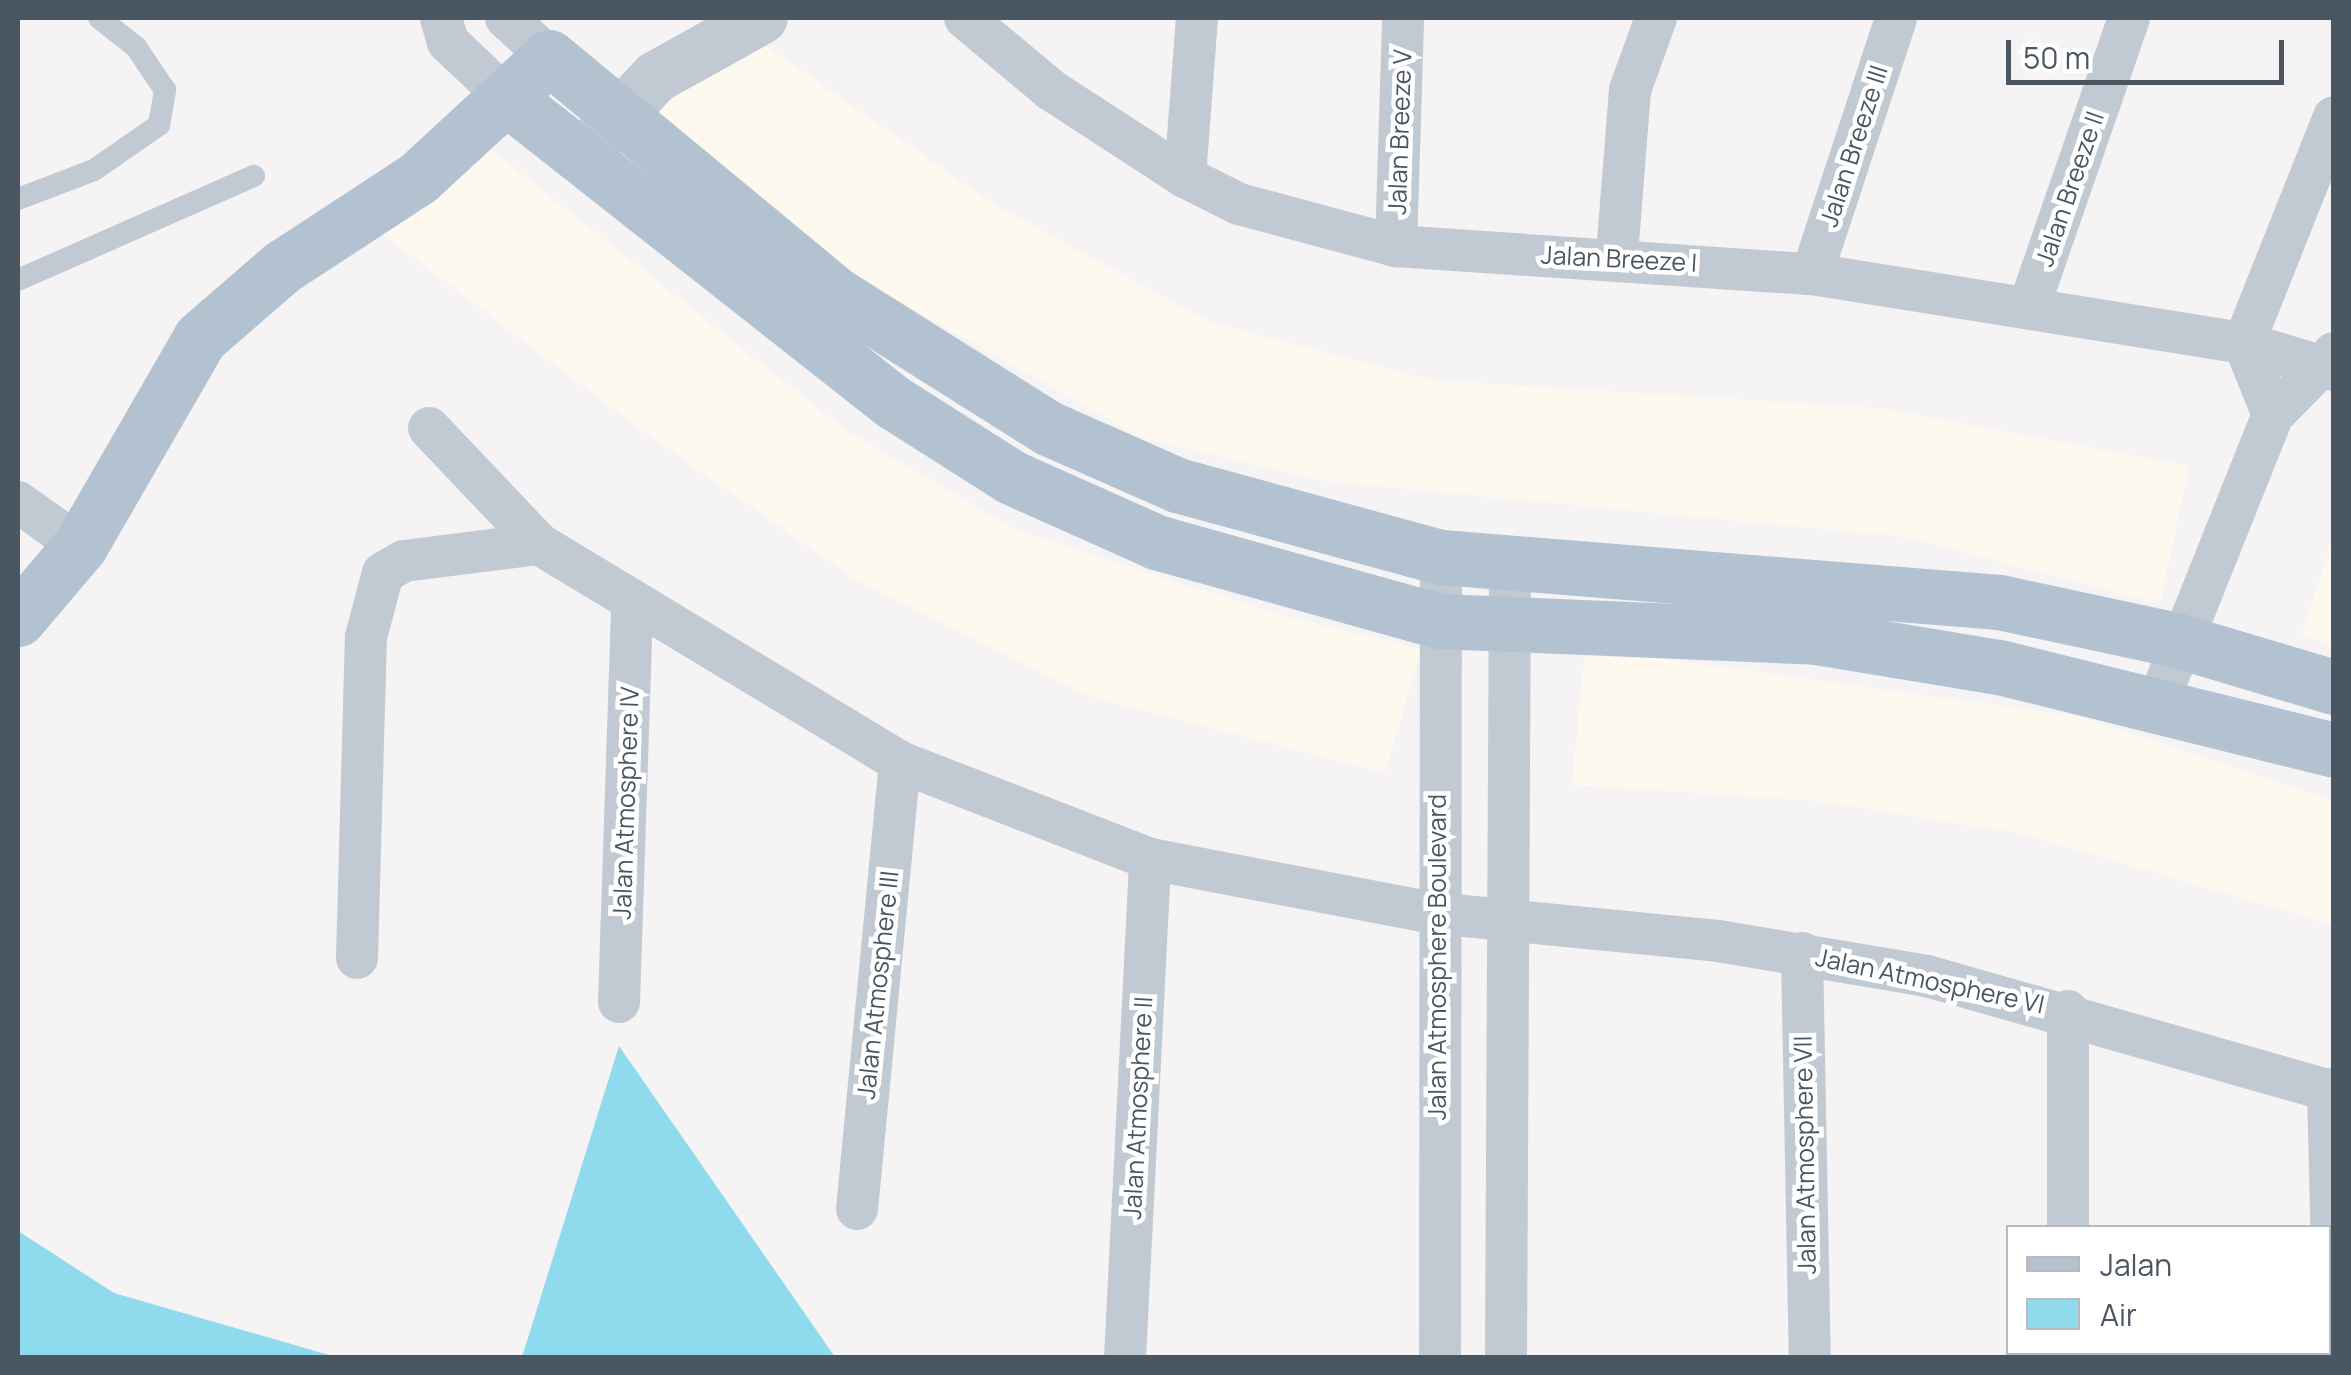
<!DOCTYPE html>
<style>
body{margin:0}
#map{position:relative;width:2351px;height:1375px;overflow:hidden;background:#f5f3f3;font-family:Manrope,sans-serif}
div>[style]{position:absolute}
.commercial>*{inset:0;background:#fdf9ef}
.water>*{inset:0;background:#90daee}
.service>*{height:22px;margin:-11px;padding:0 11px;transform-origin:11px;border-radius:11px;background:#c1cad2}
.minor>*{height:42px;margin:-21px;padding:0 21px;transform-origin:21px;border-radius:21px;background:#c1cad2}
.tertiary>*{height:52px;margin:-26px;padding:0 26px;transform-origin:26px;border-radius:26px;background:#c1cad2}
.primary>*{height:55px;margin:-27.5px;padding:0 27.5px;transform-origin:27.5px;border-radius:27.5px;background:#b3c2d1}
span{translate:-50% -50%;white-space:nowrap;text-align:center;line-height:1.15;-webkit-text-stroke:9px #fff;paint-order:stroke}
.street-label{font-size:25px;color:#4a5661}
.frame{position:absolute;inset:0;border:20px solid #4a5661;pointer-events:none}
.legend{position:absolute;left:2006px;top:1225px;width:325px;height:130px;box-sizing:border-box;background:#fff;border:2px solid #b7bbc0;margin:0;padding:12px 18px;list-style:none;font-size:30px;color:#4a5661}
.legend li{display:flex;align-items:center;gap:20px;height:50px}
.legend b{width:50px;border:2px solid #b7bbc0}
.scale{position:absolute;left:2006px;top:40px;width:278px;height:45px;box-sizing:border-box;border:5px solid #4a5661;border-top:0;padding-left:12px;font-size:30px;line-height:35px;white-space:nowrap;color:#4a5661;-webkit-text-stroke:8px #fff;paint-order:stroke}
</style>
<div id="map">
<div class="commercial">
<div style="clip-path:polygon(754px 38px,997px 206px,1210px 322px,1431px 380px,1880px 408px,2189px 466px,2160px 604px,1906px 537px,1322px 481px,1142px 438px,849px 273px,648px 109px)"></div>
<div style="clip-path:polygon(484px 144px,844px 429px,1016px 530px,1274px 613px,1421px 649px,1385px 773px,1091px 697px,856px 580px,648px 435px,370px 225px)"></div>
<div style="clip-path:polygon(2333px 540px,2333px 646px,2302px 634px)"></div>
<div style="clip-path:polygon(1585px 648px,2077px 716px,2333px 801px,2333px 925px,2018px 833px,1818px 801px,1572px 785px)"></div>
</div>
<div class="water">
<div style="clip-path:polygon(619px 1046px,835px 1357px,522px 1357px)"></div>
<div style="clip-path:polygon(18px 1231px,114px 1293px,336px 1357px,18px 1357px)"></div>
</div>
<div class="service">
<div style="left:18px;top:199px;width:81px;rotate:-20.9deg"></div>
<div style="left:94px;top:170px;width:79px;rotate:-34.7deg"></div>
<div style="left:159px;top:125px;width:36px;rotate:-80deg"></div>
<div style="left:165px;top:90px;width:52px;rotate:-124deg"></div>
<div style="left:136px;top:47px;width:47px;rotate:-141.9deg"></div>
<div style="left:18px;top:280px;width:258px;rotate:-23.8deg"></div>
</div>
<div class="minor">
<div style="left:441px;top:18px;width:25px;rotate:74deg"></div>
<div style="left:448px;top:42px;width:83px;rotate:43.5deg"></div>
<div style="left:506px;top:18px;width:58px;rotate:42.2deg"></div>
<div style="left:965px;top:18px;width:112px;rotate:39.9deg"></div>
<div style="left:1051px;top:90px;width:160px;rotate:33deg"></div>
<div style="left:1185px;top:177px;width:60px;rotate:26.6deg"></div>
<div style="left:1239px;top:204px;width:163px;rotate:15deg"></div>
<div style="left:1396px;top:246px;width:417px;rotate:3.9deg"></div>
<div style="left:1812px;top:274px;width:437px;rotate:9.1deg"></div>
<div style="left:2244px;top:343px;width:94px;rotate:16.7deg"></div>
<div style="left:1185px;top:177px;width:159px;rotate:-85.7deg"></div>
<div style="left:1396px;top:246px;width:228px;rotate:-88.2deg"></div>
<div style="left:1617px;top:255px;width:166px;rotate:-85.5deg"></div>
<div style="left:1630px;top:90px;width:77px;rotate:-70.1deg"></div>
<div style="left:1812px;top:274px;width:269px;rotate:-71.8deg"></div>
<div style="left:2030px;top:304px;width:303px;rotate:-70.9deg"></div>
<div style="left:2273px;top:415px;width:78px;rotate:-111.9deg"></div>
<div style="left:2244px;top:343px;width:243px;rotate:-68.3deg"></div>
<div style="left:429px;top:428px;width:160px;rotate:46.5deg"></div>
<div style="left:18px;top:502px;width:76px;rotate:35.4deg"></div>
<div style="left:2158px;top:702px;width:309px;rotate:-68.2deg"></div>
<div style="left:2273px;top:415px;width:87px;rotate:-45.5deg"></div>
<div style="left:1802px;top:953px;width:405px;rotate:88.9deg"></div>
<div style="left:357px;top:958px;width:321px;rotate:-88.4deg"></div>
<div style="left:366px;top:637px;width:66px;rotate:-75.1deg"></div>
<div style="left:383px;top:573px;width:24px;rotate:-30deg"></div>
<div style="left:404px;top:561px;width:136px;rotate:-7.2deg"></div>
<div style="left:539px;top:544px;width:422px;rotate:31.1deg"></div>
<div style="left:900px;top:762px;width:268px;rotate:21.2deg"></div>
<div style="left:1150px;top:859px;width:289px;rotate:10.8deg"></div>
<div style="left:1434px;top:913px;width:285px;rotate:5.6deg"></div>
<div style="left:1718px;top:941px;width:212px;rotate:9.5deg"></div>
<div style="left:1927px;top:976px;width:423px;rotate:15.9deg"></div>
<div style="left:619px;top:1002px;width:398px;rotate:-88.1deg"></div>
<div style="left:2068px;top:1011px;width:217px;rotate:90deg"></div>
<div style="left:2328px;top:1089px;width:243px;rotate:88.6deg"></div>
<div style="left:857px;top:1209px;width:449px;rotate:-84.5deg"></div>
<div style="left:2069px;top:1352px;width:6px;rotate:90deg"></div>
<div style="left:1125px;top:1358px;width:500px;rotate:-87.1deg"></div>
<div style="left:1440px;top:1358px;width:801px;rotate:-89.93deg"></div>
<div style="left:1506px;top:1358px;width:794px;rotate:-89.71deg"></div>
</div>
<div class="tertiary">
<div style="left:589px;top:148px;width:98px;rotate:-46.7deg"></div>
<div style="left:656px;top:77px;width:121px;rotate:-29.1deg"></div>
</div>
<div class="primary">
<div style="left:508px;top:99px;width:490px;rotate:38.2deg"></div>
<div style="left:893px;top:402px;width:140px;rotate:32.4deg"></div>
<div style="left:1011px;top:477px;width:159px;rotate:24.1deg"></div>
<div style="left:1156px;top:542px;width:294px;rotate:15.6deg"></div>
<div style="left:1439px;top:621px;width:378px;rotate:2.4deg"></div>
<div style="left:1817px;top:637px;width:184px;rotate:9.4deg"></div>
<div style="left:1999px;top:667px;width:345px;rotate:13.9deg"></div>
<div style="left:18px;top:619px;width:96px;rotate:-49.7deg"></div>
<div style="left:80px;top:546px;width:240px;rotate:-60deg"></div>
<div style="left:200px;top:338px;width:108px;rotate:-40.9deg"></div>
<div style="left:282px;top:267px;width:163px;rotate:-33.2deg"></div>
<div style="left:418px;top:178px;width:178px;rotate:-42.7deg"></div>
<div style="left:549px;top:57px;width:374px;rotate:39.6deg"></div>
<div style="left:837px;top:295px;width:249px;rotate:32.2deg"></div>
<div style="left:1048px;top:428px;width:141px;rotate:23.8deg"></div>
<div style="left:1177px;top:485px;width:274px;rotate:15.3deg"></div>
<div style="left:1441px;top:557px;width:560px;rotate:4.61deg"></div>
<div style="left:1999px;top:602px;width:181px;rotate:12.1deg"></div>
<div style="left:2176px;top:640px;width:165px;rotate:16.6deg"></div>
</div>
<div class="street-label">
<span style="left:1400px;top:132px;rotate:-88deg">Jalan Breeze V</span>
<span style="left:1854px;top:146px;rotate:-72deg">Jalan Breeze III</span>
<span style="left:2070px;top:189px;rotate:-71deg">Jalan Breeze II</span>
<span style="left:1619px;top:259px;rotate:3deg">Jalan Breeze I</span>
<span style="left:626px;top:803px;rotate:-88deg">Jalan Atmosphere IV</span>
<span style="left:1437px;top:957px;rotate:-90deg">Jalan Atmosphere Boulevard</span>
<span style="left:1930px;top:981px;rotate:12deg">Jalan Atmosphere VI</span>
<span style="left:878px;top:985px;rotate:-84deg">Jalan Atmosphere III</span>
<span style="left:1138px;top:1108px;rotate:-87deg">Jalan Atmosphere II</span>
<span style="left:1805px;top:1155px;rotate:-91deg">Jalan Atmosphere VII</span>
</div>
<div class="frame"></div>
<ul class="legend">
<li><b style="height:12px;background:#b3c2d1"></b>Jalan</li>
<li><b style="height:28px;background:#90daee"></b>Air</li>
</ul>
<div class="scale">50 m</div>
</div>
